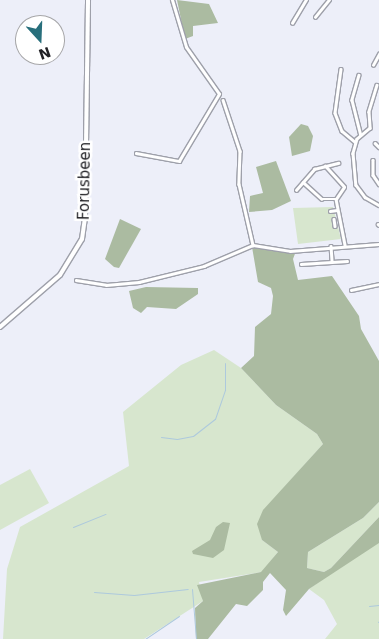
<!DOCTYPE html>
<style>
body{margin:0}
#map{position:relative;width:379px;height:639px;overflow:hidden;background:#edeff9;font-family:"DejaVu Sans",sans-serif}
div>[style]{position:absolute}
.green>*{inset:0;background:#d7e6ce}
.forest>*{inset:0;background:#abbba1}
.stream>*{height:1px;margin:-0.5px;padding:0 0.5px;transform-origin:0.5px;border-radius:0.5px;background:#adc9dd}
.roads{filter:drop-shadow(1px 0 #9ea0aa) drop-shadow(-1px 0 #9ea0aa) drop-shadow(0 1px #9ea0aa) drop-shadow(0 -1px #9ea0aa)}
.street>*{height:2.5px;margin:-1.25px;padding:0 1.25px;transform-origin:1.25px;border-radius:1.25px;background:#fff}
.secondary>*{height:4px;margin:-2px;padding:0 2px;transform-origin:2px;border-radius:2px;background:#fff}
span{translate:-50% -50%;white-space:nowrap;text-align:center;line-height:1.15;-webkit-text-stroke:5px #fff;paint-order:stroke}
.street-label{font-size:15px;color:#212125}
.north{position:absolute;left:15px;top:15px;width:50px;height:50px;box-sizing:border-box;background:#fff;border:1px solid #a6a6a8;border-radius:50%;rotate:160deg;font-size:14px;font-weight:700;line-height:20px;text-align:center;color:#212125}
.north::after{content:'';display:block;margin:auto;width:18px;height:22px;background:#286f7c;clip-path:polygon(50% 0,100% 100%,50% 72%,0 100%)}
</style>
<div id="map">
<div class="green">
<div style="clip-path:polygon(333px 207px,341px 239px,298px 244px,293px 208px)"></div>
<div style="clip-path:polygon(214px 350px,241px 368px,276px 405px,317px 434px,323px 444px,264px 510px,262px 540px,278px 552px,262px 572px,199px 582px,203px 601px,144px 639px,3px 639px,7px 569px,20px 527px,129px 466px,123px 412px,181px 365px)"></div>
<div style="clip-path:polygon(30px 469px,49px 503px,0 530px,0 485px)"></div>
<div style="clip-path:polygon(379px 502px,379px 517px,331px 568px,324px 572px,307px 568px,308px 552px,363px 518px)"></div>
<div style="clip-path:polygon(374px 543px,379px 543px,379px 639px,325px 639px,337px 624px,324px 600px,309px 589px)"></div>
</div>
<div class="forest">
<div style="clip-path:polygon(177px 0,209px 4px,218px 23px,193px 26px,193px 36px,185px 39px)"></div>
<div style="clip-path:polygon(301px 124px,308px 126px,313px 136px,310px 151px,292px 156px,289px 137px)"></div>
<div style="clip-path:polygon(276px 161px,291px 201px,272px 210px,249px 212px,250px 196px,263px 193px,256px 167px)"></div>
<div style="clip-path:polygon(120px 219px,141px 229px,119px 268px,114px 267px,105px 259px)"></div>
<div style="clip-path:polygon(252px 247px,296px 251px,293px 259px,298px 280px,332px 276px,359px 316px,361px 329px,379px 361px,379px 502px,363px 518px,308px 552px,307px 568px,324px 572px,331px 568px,379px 517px,379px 543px,309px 589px,286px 616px,283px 610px,286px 590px,270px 573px,263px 582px,263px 590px,247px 606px,236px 604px,208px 639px,196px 639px,195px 608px,203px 601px,197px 585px,261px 572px,278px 552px,262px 540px,257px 524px,263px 510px,323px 444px,317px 434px,276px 405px,241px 368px,254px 356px,255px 327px,271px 314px,273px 296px,271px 288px,258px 282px)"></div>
<div style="clip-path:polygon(146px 287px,198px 288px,198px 294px,176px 309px,147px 307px,141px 313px,133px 308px,129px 291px)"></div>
<div style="clip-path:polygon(223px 522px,230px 523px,224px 550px,213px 558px,193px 554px,192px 551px,210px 540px,216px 527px)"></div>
</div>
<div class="stream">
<div style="left:161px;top:437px;width:16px;rotate:7deg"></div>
<div style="left:177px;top:439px;width:16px;rotate:-11deg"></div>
<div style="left:193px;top:436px;width:28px;rotate:-38deg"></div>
<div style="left:215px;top:419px;width:31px;rotate:-71deg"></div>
<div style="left:225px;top:390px;width:27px;rotate:-90deg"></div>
<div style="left:73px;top:527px;width:35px;rotate:-22deg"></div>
<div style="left:192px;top:589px;width:50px;rotate:85.4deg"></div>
<div style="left:94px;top:592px;width:40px;rotate:4.3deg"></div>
<div style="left:134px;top:595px;width:54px;rotate:-6.3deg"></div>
<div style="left:369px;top:606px;width:10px;rotate:-6deg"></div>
<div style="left:378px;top:622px;width:1px;rotate:-45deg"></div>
<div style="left:145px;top:639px;width:41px;rotate:-34.1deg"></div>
</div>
<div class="roads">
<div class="street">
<div style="left:315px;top:17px;width:22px;rotate:-51deg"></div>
<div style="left:292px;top:23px;width:27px;rotate:-59deg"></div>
<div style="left:373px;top:65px;width:13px;rotate:-61deg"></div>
<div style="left:341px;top:69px;width:44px;rotate:97.8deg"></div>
<div style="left:335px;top:113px;width:19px;rotate:69deg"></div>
<div style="left:342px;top:131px;width:17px;rotate:40deg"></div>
<div style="left:359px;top:75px;width:26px;rotate:106deg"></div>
<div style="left:352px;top:100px;width:36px;rotate:76deg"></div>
<div style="left:377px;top:85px;width:28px;rotate:107deg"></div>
<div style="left:369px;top:112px;width:16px;rotate:86deg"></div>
<div style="left:370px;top:128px;width:17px;rotate:140deg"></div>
<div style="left:357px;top:139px;width:15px;rotate:106deg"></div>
<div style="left:353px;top:153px;width:32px;rotate:85deg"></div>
<div style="left:356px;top:185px;width:15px;rotate:53deg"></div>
<div style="left:365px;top:197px;width:16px;rotate:30deg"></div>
<div style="left:223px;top:100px;width:54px;rotate:71.6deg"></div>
<div style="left:240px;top:151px;width:33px;rotate:92deg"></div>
<div style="left:239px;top:184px;width:63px;rotate:77.1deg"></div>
<div style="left:375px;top:143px;width:6px;rotate:45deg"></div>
<div style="left:136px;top:153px;width:44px;rotate:10.5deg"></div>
<div style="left:179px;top:161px;width:78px;rotate:-59.2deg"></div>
<div style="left:219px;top:94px;width:57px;rotate:-125.1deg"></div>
<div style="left:186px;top:47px;width:49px;rotate:-106.6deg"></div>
<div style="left:373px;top:160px;width:15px;rotate:90deg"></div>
<div style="left:373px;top:175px;width:11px;rotate:56deg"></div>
<div style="left:303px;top:182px;width:25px;rotate:42deg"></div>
<div style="left:322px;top:199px;width:14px"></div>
<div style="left:336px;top:199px;width:14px;rotate:-56deg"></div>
<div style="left:344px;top:187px;width:28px;rotate:-132deg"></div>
<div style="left:296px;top:190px;width:28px;rotate:-49deg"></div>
<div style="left:314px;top:169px;width:25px;rotate:-14deg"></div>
<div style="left:336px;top:199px;width:47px;rotate:78.9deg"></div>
<div style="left:330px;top:211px;width:7px;rotate:-8deg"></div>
<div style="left:334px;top:219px;width:7px;rotate:82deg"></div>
<div style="left:378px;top:224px;width:1px;rotate:45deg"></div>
<div style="left:253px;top:245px;width:37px;rotate:9deg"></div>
<div style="left:290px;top:251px;width:89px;rotate:-4.5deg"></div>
<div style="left:331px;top:246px;width:15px;rotate:86deg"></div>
<div style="left:301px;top:264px;width:46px;rotate:-3.7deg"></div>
<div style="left:76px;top:280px;width:30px;rotate:9deg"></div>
<div style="left:106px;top:285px;width:33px;rotate:-5deg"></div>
<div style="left:139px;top:282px;width:67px;rotate:-13.8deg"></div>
<div style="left:204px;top:266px;width:53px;rotate:-23.2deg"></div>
<div style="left:351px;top:290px;width:29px;rotate:-12deg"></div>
</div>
<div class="secondary">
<div style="left:0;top:327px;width:79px;rotate:-40.9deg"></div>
<div style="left:60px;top:275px;width:42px;rotate:-58.6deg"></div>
<div style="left:82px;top:239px;width:22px;rotate:-82deg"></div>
<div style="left:85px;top:217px;width:217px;rotate:-89.2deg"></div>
</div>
</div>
<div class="street-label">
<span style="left:85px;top:181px;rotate:-89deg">Forusbeen</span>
</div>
<div class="north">N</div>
</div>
